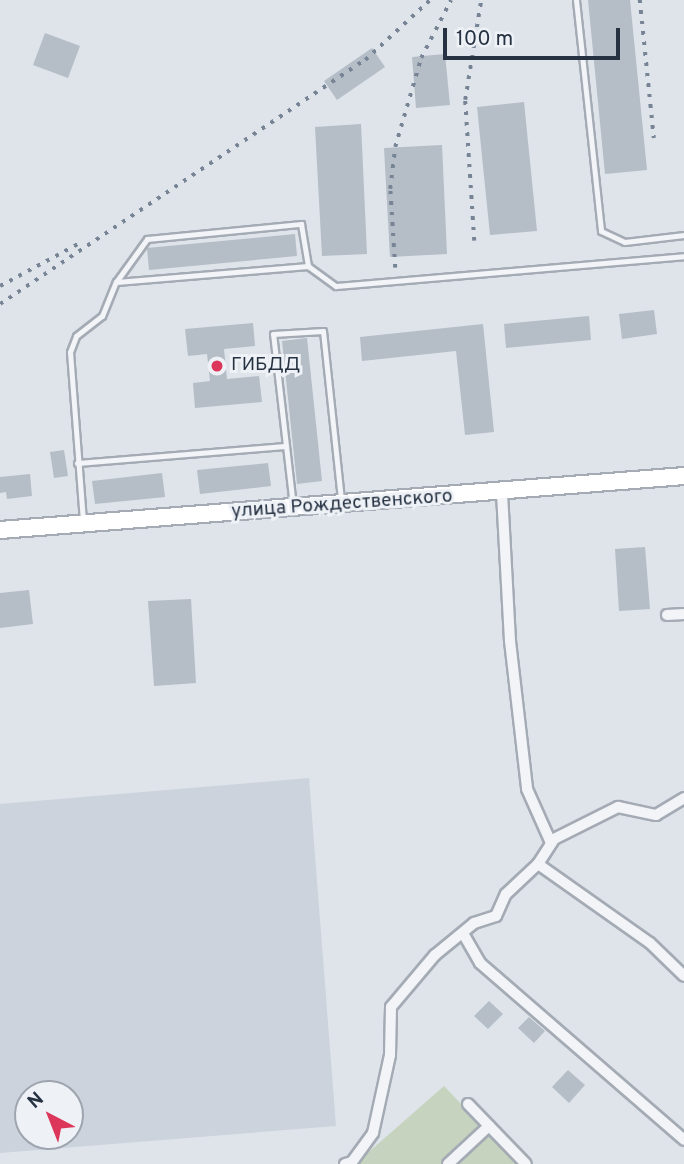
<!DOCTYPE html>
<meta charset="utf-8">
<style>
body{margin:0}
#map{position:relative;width:684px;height:1164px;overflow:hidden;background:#dfe4ea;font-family:Overpass,sans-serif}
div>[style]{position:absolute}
.built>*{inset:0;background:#ccd3dc}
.green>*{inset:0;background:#c6d4bf}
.building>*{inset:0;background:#b5bdc7}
.roads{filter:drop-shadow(2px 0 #a4abb4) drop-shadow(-2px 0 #a4abb4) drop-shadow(0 2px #a4abb4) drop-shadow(0 -2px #a4abb4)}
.service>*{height:5px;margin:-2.5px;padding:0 2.5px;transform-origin:2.5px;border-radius:2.5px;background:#f2f4f7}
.minor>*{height:10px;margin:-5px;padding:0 5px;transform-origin:5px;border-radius:5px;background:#f2f4f7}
.secondary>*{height:16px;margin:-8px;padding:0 8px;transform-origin:8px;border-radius:8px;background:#fff}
.rail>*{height:3.5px;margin-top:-1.75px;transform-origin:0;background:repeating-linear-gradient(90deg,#768495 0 3.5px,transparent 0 10.5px)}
.dots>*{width:19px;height:19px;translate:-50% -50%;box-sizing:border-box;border:4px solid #eef2f7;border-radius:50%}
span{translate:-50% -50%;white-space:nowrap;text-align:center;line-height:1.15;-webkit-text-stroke:6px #eef2f7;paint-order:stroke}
.poi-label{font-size:19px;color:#263242}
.left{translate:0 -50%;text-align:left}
.street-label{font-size:19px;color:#263242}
.north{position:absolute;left:14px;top:1080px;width:70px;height:70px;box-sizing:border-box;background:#eef2f7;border:2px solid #9ea5af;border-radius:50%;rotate:318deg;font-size:19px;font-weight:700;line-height:28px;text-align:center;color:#263242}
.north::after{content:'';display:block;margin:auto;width:24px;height:32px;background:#dc365b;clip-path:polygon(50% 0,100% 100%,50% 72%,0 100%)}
.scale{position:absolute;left:443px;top:28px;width:177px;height:32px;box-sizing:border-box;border:4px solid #263242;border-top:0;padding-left:9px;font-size:21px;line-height:24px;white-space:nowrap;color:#263242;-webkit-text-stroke:5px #eef2f7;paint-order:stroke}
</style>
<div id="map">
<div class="built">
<div style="clip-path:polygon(evenodd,309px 778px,336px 1126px,0 1153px,0 804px,309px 778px,28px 1094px,70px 1094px,70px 1136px,28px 1136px,28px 1094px)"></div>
</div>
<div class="green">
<div style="clip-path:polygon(444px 1086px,519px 1164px,355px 1164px)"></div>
</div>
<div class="building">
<div style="clip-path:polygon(588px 0,630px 0,647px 170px,605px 174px)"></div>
<div style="clip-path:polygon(45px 33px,80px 46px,68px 78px,33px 65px)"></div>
<div style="clip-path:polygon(372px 48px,385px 67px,337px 100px,324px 81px)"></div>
<div style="clip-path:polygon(445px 54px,450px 105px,416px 108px,412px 57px)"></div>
<div style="clip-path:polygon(524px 102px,537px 231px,490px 235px,477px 107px)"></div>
<div style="clip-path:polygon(361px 124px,367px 254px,322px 256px,315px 127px)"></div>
<div style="clip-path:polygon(442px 145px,447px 254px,390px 257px,384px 148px)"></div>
<div style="clip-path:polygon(295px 234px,297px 256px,149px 270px,147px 248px)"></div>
<div style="clip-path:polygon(654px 310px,657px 334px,622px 339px,619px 314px)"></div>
<div style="clip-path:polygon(589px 316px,591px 340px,506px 348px,504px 324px)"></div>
<div style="clip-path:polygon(253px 323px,255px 346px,224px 349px,227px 379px,259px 376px,262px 402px,195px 408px,193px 383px,210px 381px,207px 354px,188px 356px,185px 329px)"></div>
<div style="clip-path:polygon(483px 324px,494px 432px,465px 435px,456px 351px,362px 361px,360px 337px)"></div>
<div style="clip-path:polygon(307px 338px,322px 481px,297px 484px,282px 341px)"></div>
<div style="clip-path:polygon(64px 450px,68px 476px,54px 478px,50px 452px)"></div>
<div style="clip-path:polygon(268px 463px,271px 486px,200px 494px,197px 470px)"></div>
<div style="clip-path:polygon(162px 473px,165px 497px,95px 504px,92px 481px)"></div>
<div style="clip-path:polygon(30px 474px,32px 496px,7px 499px,6px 492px,0 493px,0 477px)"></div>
<div style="clip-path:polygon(645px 547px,650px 609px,619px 611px,615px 549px)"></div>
<div style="clip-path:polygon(29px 590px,33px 624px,0 628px,0 593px)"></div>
<div style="clip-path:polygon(191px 599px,196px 683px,154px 686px,148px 601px)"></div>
<div style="clip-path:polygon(489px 1001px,503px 1014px,488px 1029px,474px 1016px)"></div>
<div style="clip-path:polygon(529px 1017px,545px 1031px,534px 1043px,518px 1028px)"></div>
<div style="clip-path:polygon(568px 1070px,585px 1085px,569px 1103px,552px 1087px)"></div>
</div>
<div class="roads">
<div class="service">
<div style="left:576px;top:0;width:232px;rotate:83.8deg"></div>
<div style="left:601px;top:231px;width:26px;rotate:25deg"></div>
<div style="left:625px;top:242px;width:59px;rotate:-6.8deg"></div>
<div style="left:116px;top:282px;width:193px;rotate:-4.8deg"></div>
<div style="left:77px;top:463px;width:209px;rotate:-4.7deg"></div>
<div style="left:293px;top:506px;width:173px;rotate:-96.6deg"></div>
<div style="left:273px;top:334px;width:50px;rotate:-3.4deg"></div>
<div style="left:323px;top:331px;width:170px;rotate:83.9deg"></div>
<div style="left:83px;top:521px;width:169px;rotate:-94.4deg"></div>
<div style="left:70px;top:352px;width:17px;rotate:-69deg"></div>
<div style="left:76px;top:336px;width:33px;rotate:-38deg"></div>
<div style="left:102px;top:316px;width:37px;rotate:-68deg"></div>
<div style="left:116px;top:282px;width:53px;rotate:-54.2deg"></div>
<div style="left:147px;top:239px;width:155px;rotate:-5.6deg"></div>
<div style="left:301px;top:224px;width:43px;rotate:80.5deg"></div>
<div style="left:308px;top:266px;width:34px;rotate:36deg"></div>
<div style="left:336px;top:286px;width:349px;rotate:-4.9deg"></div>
</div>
<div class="minor">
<div style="left:502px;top:493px;width:148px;rotate:86.9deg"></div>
<div style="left:510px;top:641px;width:149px;rotate:83.4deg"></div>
<div style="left:527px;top:789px;width:59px;rotate:66deg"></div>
<div style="left:667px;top:615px;width:17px;rotate:-3deg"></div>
<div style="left:538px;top:864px;width:137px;rotate:35.2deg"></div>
<div style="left:650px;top:943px;width:47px;rotate:44.1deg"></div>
<div style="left:464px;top:935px;width:32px;rotate:60deg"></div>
<div style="left:480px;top:963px;width:270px;rotate:40.9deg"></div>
<div style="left:468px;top:1104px;width:83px;rotate:46deg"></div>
<div style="left:345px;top:1164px;width:7px;rotate:-16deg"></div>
<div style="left:352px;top:1162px;width:36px;rotate:-54deg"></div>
<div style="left:373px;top:1133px;width:80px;rotate:-77.7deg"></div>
<div style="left:390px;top:1055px;width:48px;rotate:-88.8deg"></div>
<div style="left:391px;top:1007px;width:68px;rotate:-49.8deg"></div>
<div style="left:435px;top:955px;width:50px;rotate:-39.4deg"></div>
<div style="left:474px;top:923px;width:23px;rotate:-18deg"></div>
<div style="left:496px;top:916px;width:24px;rotate:-66deg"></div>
<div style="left:506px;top:894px;width:44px;rotate:-43.2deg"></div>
<div style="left:538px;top:864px;width:30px;rotate:-57deg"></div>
<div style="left:554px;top:839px;width:72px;rotate:-26.6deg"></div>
<div style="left:618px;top:807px;width:39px;rotate:12deg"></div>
<div style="left:656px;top:815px;width:33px;rotate:-31deg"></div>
<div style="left:448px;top:1164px;width:56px;rotate:-42.8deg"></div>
</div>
<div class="secondary">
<div style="left:0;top:530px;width:686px;rotate:-4.51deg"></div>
</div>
</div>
<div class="rail">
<div style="left:640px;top:0;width:139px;rotate:84.2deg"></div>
<div style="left:474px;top:241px;width:141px;rotate:-93.7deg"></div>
<div style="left:465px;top:100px;width:101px;rotate:-80.9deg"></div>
<div style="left:395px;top:268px;width:79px;rotate:-93.6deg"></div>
<div style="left:390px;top:189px;width:42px;rotate:-83.2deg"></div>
<div style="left:395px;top:147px;width:93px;rotate:-73.7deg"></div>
<div style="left:421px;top:58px;width:65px;rotate:-62.7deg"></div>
<div style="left:0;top:286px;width:89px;rotate:-28.3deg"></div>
<div style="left:0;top:304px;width:439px;rotate:-33.8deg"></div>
<div style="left:365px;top:60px;width:88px;rotate:-42.7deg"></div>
</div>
<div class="dots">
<div style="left:217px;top:366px;background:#dc365b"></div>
</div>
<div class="poi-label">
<span class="left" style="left:231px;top:366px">ГИБДД</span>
</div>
<div class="street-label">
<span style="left:342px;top:505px;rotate:-4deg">улица Рождественского</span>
</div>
<div class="north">N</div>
<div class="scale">100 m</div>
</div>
